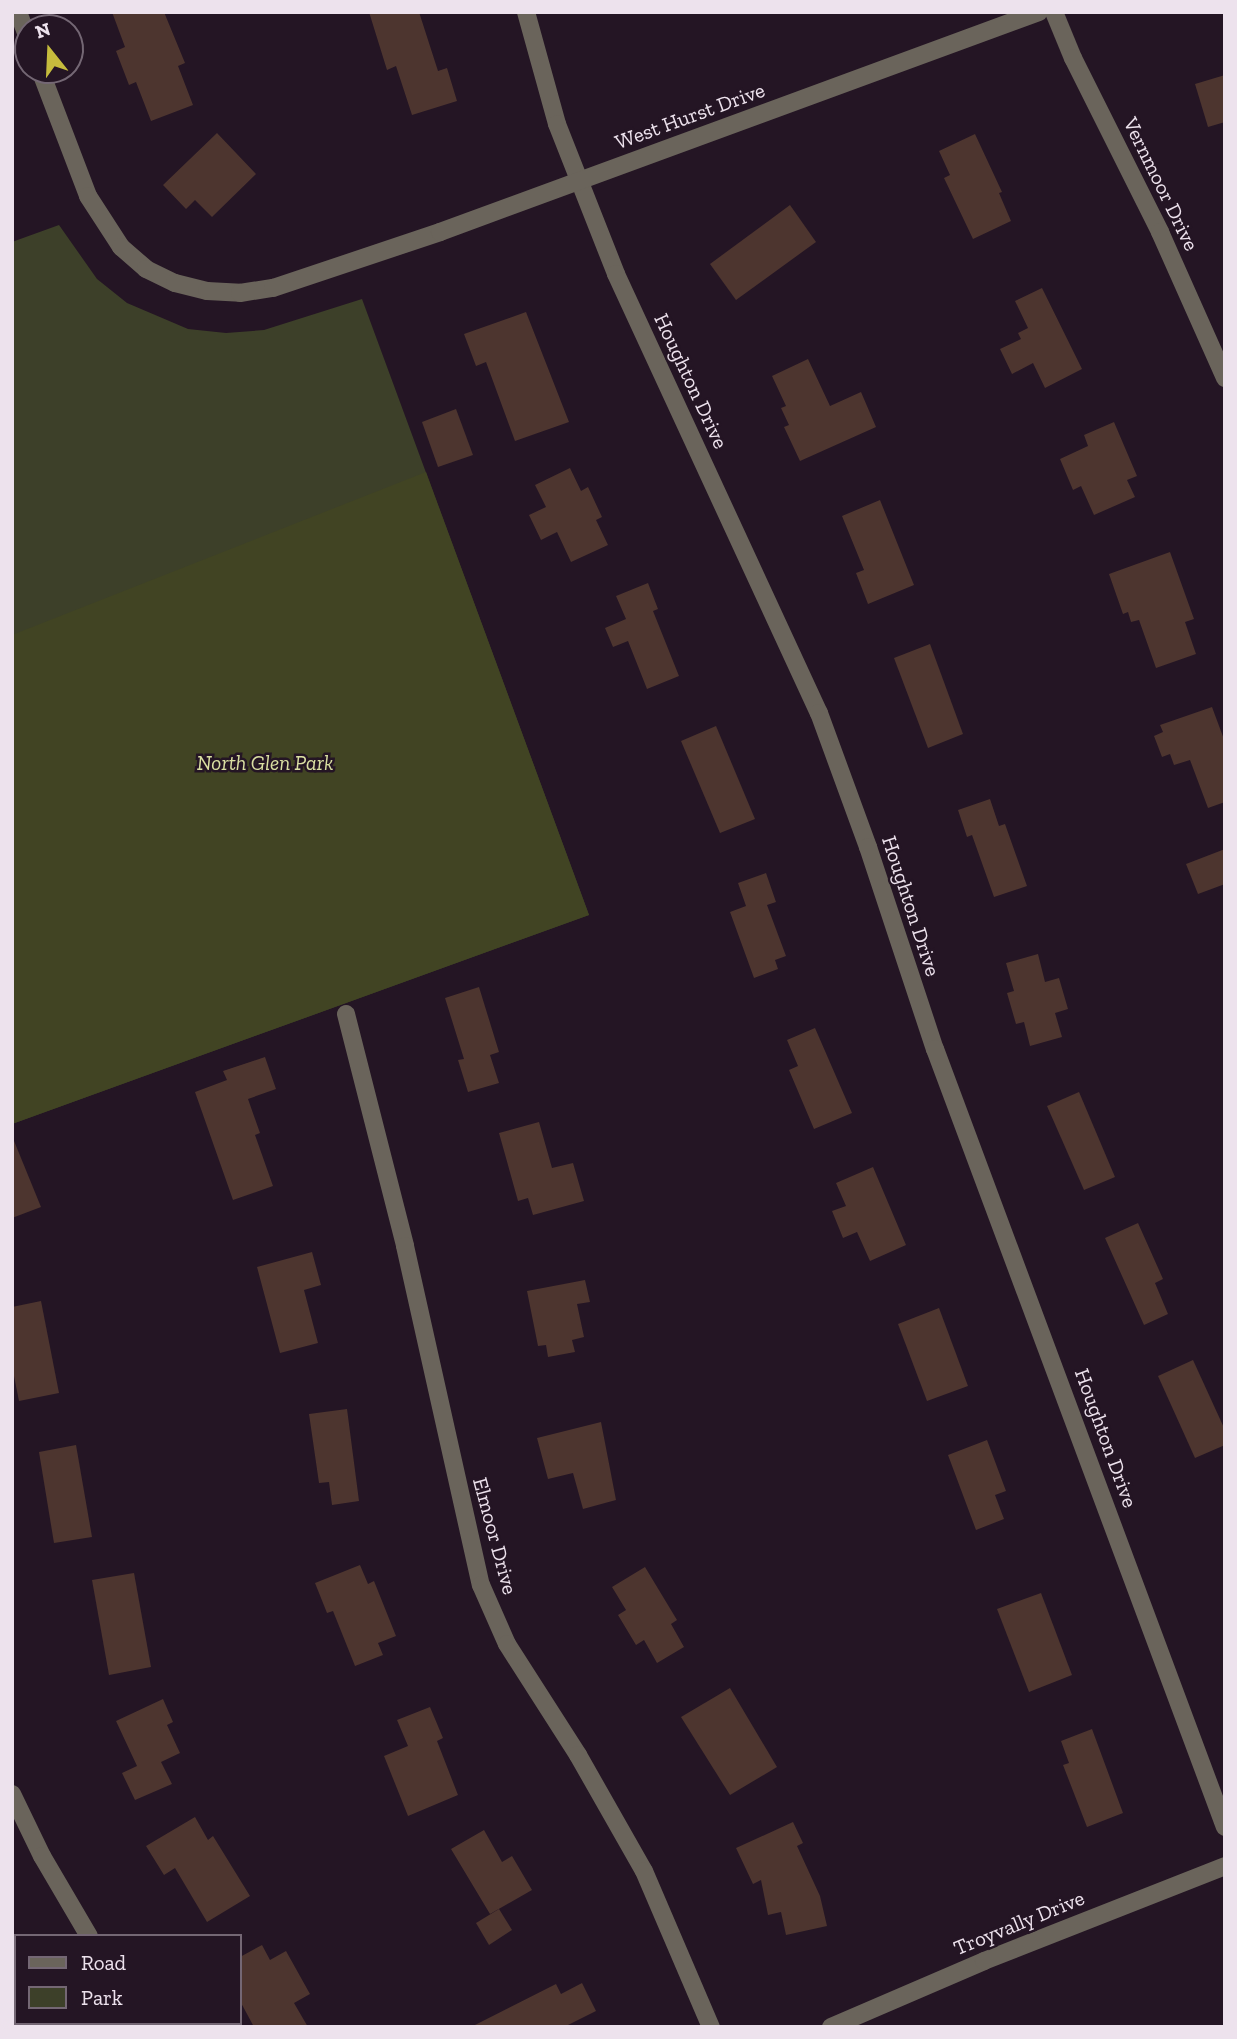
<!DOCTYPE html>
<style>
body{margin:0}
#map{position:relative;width:1237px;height:2039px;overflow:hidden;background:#241524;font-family:"Zilla Slab",serif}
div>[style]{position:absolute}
.green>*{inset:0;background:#3d4029}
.forest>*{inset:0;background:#414423}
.building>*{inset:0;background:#4d352f}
.minor>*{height:18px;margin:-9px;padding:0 9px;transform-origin:9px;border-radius:9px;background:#6a645b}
span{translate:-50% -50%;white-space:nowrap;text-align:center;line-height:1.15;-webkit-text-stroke:5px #241524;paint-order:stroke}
.street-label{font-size:21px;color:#ede2ed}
.park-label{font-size:21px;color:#dae0a2;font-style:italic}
.frame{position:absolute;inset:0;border:14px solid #ede2ed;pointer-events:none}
.legend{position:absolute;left:14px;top:1934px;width:228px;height:91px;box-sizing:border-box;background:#241524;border:2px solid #746774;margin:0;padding:9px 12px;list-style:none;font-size:21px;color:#ede2ed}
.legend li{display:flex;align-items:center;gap:14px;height:35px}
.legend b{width:35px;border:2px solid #746774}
.north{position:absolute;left:14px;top:14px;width:70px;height:70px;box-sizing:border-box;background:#241524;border:2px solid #746774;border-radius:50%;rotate:342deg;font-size:19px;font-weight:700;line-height:28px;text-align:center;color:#ede2ed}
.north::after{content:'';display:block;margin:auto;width:24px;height:32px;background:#c6bc3d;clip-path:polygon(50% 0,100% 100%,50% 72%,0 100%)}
</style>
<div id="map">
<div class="green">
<div style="clip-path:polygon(59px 225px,97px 279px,127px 303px,188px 329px,226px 333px,264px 330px,362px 299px,589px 915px,12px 1124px,12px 242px)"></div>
</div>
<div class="forest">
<div style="clip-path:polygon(426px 472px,589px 915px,12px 1124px,12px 635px)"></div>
</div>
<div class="building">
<div style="clip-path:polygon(112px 12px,164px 12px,185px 63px,178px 66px,193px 105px,151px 121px,136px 82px,129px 85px,116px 51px,125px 47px)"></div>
<div style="clip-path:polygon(369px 12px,419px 12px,438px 71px,447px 68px,457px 101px,412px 115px,396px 66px,387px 70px)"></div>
<div style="clip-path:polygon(1225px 75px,1225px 122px,1208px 127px,1195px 84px)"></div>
<div style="clip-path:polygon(217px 133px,256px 174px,212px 217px,195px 200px,186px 209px,163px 185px)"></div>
<div style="clip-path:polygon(975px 134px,1002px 192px,999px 193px,1011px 221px,973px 239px,944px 178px,950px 175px,939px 151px)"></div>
<div style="clip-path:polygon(790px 205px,816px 242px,736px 300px,710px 264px)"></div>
<div style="clip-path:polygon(1042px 288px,1082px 369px,1045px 388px,1033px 363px,1012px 374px,1000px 349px,1021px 339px,1018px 333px,1028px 328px,1015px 301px)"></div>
<div style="clip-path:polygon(526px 312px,569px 422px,515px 441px,486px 362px,476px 366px,464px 334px)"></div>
<div style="clip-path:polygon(808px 359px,830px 406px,861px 392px,876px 427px,800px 461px,784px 427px,789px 425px,781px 408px,786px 406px,772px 376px)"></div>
<div style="clip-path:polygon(456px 409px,473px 455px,438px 467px,422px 422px)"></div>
<div style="clip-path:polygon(1114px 422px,1137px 476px,1127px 480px,1135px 497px,1094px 515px,1081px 486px,1073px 490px,1060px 459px,1088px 446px,1084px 435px)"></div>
<div style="clip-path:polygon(570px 468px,581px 491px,588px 487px,602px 517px,596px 520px,608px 545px,571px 562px,557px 532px,541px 540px,529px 515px,546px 507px,535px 485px)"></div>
<div style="clip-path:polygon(880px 500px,914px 585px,868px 604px,856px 573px,864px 570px,842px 516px)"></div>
<div style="clip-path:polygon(1170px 552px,1194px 619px,1185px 622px,1196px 654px,1156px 668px,1139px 620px,1131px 622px,1128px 612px,1123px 614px,1109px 574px)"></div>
<div style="clip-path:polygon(648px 583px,658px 609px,653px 611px,679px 676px,647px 689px,628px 641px,613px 647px,605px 628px,626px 619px,616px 596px)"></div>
<div style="clip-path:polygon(930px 644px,963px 734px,928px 748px,894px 658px)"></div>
<div style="clip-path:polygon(1212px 707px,1225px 742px,1225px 802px,1208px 808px,1190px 760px,1174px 765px,1170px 754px,1162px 757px,1154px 736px,1163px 732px,1160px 725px)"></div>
<div style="clip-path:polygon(716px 726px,755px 819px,720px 833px,681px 741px)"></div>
<div style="clip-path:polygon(990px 799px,999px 826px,1005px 824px,1027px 886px,994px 897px,972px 835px,967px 837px,958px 810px)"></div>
<div style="clip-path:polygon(1225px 849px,1225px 884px,1198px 894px,1186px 864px)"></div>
<div style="clip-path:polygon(766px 873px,776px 902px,767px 905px,786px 956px,775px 960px,778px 969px,754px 978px,730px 912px,746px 906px,738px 883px)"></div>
<div style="clip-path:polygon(1038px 954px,1045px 982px,1059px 978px,1068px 1009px,1055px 1013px,1062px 1037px,1030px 1046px,1024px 1022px,1016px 1024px,1007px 993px,1014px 991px,1006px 963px)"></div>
<div style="clip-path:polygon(479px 987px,499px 1052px,490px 1055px,499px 1083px,468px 1092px,458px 1060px,464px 1059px,445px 998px)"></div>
<div style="clip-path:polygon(815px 1028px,852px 1113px,814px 1129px,789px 1070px,798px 1066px,787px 1040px)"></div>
<div style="clip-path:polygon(265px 1057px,276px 1089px,248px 1099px,260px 1133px,255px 1135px,273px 1186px,233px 1200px,195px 1092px,227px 1080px,223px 1071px)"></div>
<div style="clip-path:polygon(1079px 1092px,1115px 1177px,1084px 1190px,1047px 1106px)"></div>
<div style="clip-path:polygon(539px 1122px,552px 1168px,573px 1163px,584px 1201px,533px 1215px,528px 1198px,518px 1201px,499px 1133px)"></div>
<div style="clip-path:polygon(12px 1136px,41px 1207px,12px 1218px)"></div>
<div style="clip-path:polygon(873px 1167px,906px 1245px,870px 1261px,857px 1232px,843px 1238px,832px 1211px,846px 1206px,836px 1183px)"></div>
<div style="clip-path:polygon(1138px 1223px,1163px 1279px,1155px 1283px,1168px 1314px,1144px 1325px,1105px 1238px)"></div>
<div style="clip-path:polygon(312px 1252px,321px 1285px,304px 1290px,318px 1343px,280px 1353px,257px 1267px)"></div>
<div style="clip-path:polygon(585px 1280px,590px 1302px,577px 1304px,584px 1337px,572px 1340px,575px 1352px,548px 1357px,546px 1345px,538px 1346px,527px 1291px)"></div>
<div style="clip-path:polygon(41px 1301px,59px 1393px,19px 1401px,12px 1366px,12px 1307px)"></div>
<div style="clip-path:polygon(939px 1308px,968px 1386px,927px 1401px,898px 1324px)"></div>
<div style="clip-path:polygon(1193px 1360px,1225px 1430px,1225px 1445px,1195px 1458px,1158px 1376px)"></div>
<div style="clip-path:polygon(347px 1409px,359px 1501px,332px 1505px,329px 1482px,319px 1483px,309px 1414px)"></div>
<div style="clip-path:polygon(601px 1422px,616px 1500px,583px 1509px,573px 1473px,548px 1479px,537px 1438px)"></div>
<div style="clip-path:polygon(987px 1440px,1006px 1491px,995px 1495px,1004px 1519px,976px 1530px,948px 1455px)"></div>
<div style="clip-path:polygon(76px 1445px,92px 1537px,54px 1543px,39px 1452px)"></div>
<div style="clip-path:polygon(360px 1565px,368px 1584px,374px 1581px,396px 1636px,378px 1643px,383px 1655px,355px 1666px,333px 1611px,327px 1613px,315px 1583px)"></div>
<div style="clip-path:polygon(645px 1567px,677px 1620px,671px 1624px,684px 1647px,657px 1663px,644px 1640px,636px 1645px,618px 1615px,626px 1610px,612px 1587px)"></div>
<div style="clip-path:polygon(134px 1573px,151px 1667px,109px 1675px,92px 1580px)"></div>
<div style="clip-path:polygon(1041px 1593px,1072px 1675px,1029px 1692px,997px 1609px)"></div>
<div style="clip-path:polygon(730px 1688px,777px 1767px,730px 1795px,681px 1717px)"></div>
<div style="clip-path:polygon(163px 1699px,173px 1722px,167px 1725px,180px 1753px,161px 1762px,172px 1784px,135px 1800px,122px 1773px,137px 1766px,116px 1721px)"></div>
<div style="clip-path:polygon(430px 1707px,443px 1738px,437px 1741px,458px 1795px,408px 1816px,384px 1756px,408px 1746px,397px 1720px)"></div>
<div style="clip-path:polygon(1092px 1729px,1123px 1813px,1087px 1827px,1063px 1765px,1069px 1763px,1061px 1741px)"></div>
<div style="clip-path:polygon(195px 1817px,208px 1840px,213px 1836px,250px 1896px,207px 1922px,175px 1868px,164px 1875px,146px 1846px)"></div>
<div style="clip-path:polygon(793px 1822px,803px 1843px,797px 1846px,820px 1896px,827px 1926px,786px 1935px,781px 1912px,768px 1915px,761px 1880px,753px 1884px,736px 1848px)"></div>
<div style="clip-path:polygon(484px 1830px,502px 1862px,512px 1856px,532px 1890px,490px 1914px,451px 1849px)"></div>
<div style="clip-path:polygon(499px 1909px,512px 1930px,489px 1945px,476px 1923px)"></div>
<div style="clip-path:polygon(262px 1945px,270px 1960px,286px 1951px,310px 1994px,294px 2003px,308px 2027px,254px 2027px,240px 2001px,240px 1957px)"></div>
<div style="clip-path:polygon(582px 1983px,596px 2011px,564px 2027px,471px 2027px,556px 1984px,561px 1994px)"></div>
</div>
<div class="minor">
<div style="left:18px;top:12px;width:28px;rotate:69deg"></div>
<div style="left:526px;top:12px;width:116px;rotate:74.5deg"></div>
<div style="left:557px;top:124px;width:161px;rotate:68.5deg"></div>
<div style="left:616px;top:274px;width:484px;rotate:65.2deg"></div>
<div style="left:819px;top:713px;width:143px;rotate:69.9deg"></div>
<div style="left:868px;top:847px;width:213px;rotate:71.7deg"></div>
<div style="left:935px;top:1049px;width:830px;rotate:69.56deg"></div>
<div style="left:1054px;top:12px;width:50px;rotate:67.6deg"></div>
<div style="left:1073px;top:58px;width:195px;rotate:63.4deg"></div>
<div style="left:1160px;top:232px;width:160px;rotate:66deg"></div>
<div style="left:40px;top:70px;width:135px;rotate:69.1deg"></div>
<div style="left:88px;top:196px;width:61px;rotate:57.1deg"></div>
<div style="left:121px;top:247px;width:33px;rotate:41deg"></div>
<div style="left:146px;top:269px;width:32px;rotate:26deg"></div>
<div style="left:175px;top:283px;width:33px;rotate:14deg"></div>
<div style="left:207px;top:291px;width:33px;rotate:3deg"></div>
<div style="left:240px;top:293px;width:33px;rotate:-9deg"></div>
<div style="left:273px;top:288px;width:176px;rotate:-18.5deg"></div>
<div style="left:440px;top:232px;width:638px;rotate:-20.17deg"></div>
<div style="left:346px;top:1014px;width:239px;rotate:75.7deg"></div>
<div style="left:405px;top:1246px;width:347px;rotate:77.4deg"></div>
<div style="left:481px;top:1585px;width:64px;rotate:66.2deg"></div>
<div style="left:507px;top:1644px;width:132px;rotate:57.4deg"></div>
<div style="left:578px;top:1755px;width:133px;rotate:60.4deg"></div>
<div style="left:644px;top:1871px;width:170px;rotate:66.8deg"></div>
<div style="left:12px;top:1794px;width:69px;rotate:64.2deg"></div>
<div style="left:42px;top:1856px;width:93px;rotate:59.6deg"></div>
<div style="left:140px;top:2023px;width:4px;rotate:63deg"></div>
<div style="left:831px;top:2027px;width:167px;rotate:-23.3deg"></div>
<div style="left:984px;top:1961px;width:259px;rotate:-21.5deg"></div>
</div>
<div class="street-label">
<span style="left:690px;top:116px;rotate:-20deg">West Hurst Drive</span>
<span style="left:1161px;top:184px;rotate:64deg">Vernmoor Drive</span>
<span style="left:691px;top:381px;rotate:65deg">Houghton Drive</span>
<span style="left:911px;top:906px;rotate:72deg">Houghton Drive</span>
<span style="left:1106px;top:1438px;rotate:70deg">Houghton Drive</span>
<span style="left:495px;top:1536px;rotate:75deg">Elmoor Drive</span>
<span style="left:1019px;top:1923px;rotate:-22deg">Troyvally Drive</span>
</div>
<div class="park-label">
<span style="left:265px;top:763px">North Glen Park</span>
</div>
<div class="frame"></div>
<ul class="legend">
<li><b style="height:9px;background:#6a645b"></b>Road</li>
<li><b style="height:19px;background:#3d4029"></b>Park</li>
</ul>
<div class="north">N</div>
</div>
